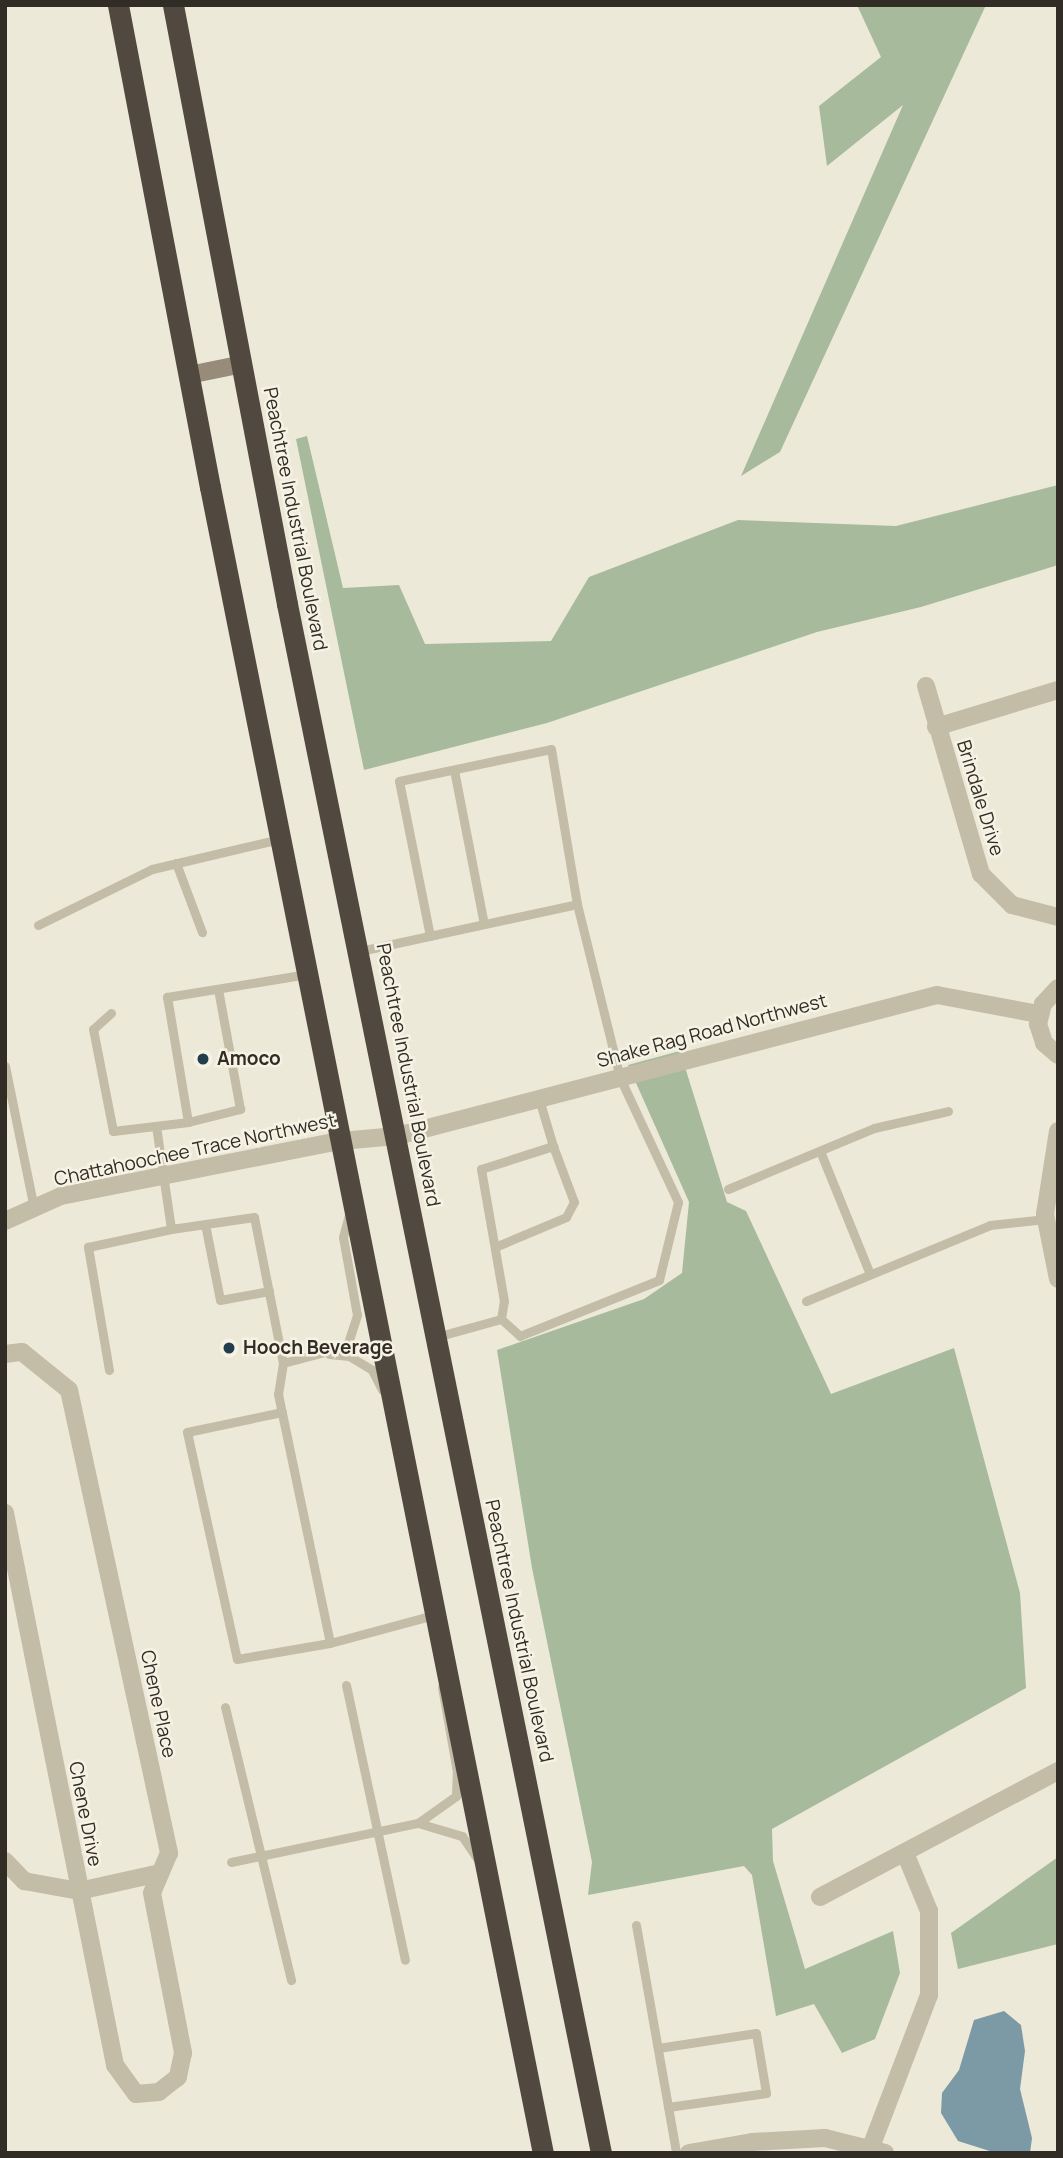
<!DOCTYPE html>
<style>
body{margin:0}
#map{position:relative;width:1063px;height:2158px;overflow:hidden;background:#ede9d9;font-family:Manrope,sans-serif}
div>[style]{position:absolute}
.green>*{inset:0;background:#a7ba9c}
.water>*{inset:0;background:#7c99a6}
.lane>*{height:9px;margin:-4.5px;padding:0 4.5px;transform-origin:4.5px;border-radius:4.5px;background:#c3bca7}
.street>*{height:18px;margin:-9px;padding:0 9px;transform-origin:9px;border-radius:9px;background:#c3bca7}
.secondary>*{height:18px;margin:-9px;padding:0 9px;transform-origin:9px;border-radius:9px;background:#978c79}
.highway>*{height:21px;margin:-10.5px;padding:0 10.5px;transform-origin:10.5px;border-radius:10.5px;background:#51493f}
.dots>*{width:19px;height:19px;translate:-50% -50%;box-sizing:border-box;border:4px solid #f6f3e5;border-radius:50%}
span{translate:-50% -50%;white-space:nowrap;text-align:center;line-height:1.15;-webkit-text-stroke:5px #f6f3e5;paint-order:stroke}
.street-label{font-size:19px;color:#312d26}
.poi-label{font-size:19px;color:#312d26;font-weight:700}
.left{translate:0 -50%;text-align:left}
.frame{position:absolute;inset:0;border:7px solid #312d26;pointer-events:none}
</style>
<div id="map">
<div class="green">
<div style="clip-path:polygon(857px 5px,986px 5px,780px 452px,741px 476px,903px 105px,827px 166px,819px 106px,881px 57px)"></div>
<div style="clip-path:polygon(307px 436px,343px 588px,399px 585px,425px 644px,551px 641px,589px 577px,738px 520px,896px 526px,1058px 485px,1058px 565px,921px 607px,817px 632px,547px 723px,364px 770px,296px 439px)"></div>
<div style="clip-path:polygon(680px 1051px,727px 1202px,746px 1211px,831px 1394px,954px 1348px,1020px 1593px,1026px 1688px,772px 1829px,773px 1861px,805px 1969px,893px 1931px,900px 1973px,875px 2039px,842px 2053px,814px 2004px,776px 2016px,752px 1875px,744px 1866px,588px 1895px,592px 1862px,532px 1568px,497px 1350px,644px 1299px,682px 1273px,689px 1202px,628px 1065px)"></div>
<div style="clip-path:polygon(1058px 1857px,1058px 1944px,958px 1969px,951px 1933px)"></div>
</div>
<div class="water">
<div style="clip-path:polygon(1004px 2011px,1021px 2025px,1025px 2051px,1020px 2089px,1032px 2138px,1030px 2153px,996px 2153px,958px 2141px,941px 2113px,942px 2093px,959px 2070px,974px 2020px)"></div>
</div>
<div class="lane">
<div style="left:454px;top:770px;width:157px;rotate:79deg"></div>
<div style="left:176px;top:863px;width:74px;rotate:69.4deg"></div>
<div style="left:38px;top:925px;width:127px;rotate:-26.2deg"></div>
<div style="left:152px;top:869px;width:131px;rotate:-13.2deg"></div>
<div style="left:430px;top:936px;width:158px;rotate:-101.3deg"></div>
<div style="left:399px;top:781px;width:155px;rotate:-11.9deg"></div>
<div style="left:551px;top:749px;width:157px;rotate:80.5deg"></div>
<div style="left:360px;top:951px;width:222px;rotate:-12.2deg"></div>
<div style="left:577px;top:904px;width:179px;rotate:76.1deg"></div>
<div style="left:620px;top:1078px;width:137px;rotate:64.9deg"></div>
<div style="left:678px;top:1202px;width:80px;rotate:103.7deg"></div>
<div style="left:659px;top:1280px;width:150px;rotate:158.1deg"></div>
<div style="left:520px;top:1336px;width:25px;rotate:-138deg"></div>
<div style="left:501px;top:1319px;width:67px;rotate:164.5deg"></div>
<div style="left:111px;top:1013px;width:24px;rotate:138deg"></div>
<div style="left:93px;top:1029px;width:104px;rotate:78.9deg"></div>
<div style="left:113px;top:1131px;width:76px;rotate:-6.8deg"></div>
<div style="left:188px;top:1122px;width:127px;rotate:-99.5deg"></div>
<div style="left:167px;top:997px;width:142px;rotate:-9.3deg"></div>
<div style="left:5px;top:1066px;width:145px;rotate:78.5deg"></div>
<div style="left:188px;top:1122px;width:54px;rotate:-14deg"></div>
<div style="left:240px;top:1109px;width:122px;rotate:-100.4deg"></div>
<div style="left:156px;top:1126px;width:104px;rotate:81.7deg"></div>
<div style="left:171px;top:1229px;width:84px;rotate:-8.2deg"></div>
<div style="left:254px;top:1217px;width:149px;rotate:78.8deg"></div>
<div style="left:283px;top:1363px;width:31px;rotate:99deg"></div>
<div style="left:278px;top:1394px;width:254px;rotate:78.2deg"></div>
<div style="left:330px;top:1643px;width:108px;rotate:-15.1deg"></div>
<div style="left:820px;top:1151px;width:133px;rotate:67.9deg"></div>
<div style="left:728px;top:1189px;width:158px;rotate:-22.7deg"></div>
<div style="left:874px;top:1128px;width:76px;rotate:-12.9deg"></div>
<div style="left:205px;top:1224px;width:77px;rotate:78.8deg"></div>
<div style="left:220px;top:1300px;width:50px;rotate:-10.4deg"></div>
<div style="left:495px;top:1247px;width:77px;rotate:-22.9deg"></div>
<div style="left:566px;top:1217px;width:17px;rotate:-62deg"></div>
<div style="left:574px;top:1202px;width:60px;rotate:-110.6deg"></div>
<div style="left:806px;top:1301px;width:199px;rotate:-22.4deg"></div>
<div style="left:990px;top:1225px;width:56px;rotate:-6.1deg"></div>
<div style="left:501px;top:1319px;width:18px;rotate:-81deg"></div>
<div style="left:504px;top:1301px;width:134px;rotate:-99.9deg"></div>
<div style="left:481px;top:1169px;width:76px;rotate:-17.7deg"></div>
<div style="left:553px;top:1146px;width:49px;rotate:-106.6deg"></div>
<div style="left:329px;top:1354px;width:20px;rotate:6deg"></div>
<div style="left:349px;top:1356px;width:27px;rotate:31deg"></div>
<div style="left:372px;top:1370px;width:22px;rotate:63deg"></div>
<div style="left:283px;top:1363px;width:66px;rotate:-14.9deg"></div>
<div style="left:347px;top:1346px;width:33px;rotate:-72deg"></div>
<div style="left:357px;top:1315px;width:79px;rotate:-100.2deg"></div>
<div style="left:343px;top:1237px;width:24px;rotate:-75deg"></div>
<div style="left:109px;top:1370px;width:125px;rotate:-99.7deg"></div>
<div style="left:88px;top:1247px;width:85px;rotate:-12.2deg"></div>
<div style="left:282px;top:1412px;width:97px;rotate:168.1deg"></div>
<div style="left:187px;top:1432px;width:232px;rotate:77.6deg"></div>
<div style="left:237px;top:1659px;width:94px;rotate:-9.8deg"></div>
<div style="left:346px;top:1685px;width:281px;rotate:77.9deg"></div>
<div style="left:225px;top:1707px;width:281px;rotate:76.4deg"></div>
<div style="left:418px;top:1823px;width:46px;rotate:16.5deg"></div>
<div style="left:462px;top:1836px;width:29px;rotate:56deg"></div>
<div style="left:231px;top:1862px;width:191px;rotate:-11.8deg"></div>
<div style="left:418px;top:1823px;width:47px;rotate:-35.4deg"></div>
<div style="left:456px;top:1796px;width:24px;rotate:-88deg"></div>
<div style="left:457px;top:1772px;width:86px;rotate:-100deg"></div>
<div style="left:636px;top:1925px;width:231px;rotate:80deg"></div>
<div style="left:658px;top:2048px;width:99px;rotate:-8.7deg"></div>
<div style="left:756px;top:2033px;width:61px;rotate:80.5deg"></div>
<div style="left:766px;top:2093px;width:99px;rotate:171.9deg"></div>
</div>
<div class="street">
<div style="left:926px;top:686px;width:196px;rotate:73.7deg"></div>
<div style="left:981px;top:874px;width:44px;rotate:45deg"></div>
<div style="left:1012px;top:905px;width:48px;rotate:14.6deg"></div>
<div style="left:936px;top:727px;width:127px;rotate:-16.9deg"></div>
<div style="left:1058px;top:988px;width:22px;rotate:133deg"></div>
<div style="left:1043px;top:1004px;width:21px;rotate:104deg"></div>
<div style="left:1038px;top:1024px;width:20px;rotate:72deg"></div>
<div style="left:1044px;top:1043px;width:18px;rotate:41deg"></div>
<div style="left:1058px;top:1131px;width:84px;rotate:98.9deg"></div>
<div style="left:1045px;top:1214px;width:66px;rotate:78.7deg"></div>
<div style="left:5px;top:1221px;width:61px;rotate:-24.1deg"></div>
<div style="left:61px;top:1196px;width:284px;rotate:-11.2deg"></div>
<div style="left:340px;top:1141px;width:57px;rotate:-5deg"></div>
<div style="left:397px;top:1136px;width:558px;rotate:-14.63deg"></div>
<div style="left:937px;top:995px;width:104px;rotate:10.6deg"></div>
<div style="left:5px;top:1354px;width:17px;rotate:-7deg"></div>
<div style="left:22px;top:1352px;width:60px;rotate:39deg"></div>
<div style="left:69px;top:1390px;width:474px;rotate:77.8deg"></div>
<div style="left:169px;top:1853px;width:43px;rotate:113deg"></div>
<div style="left:152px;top:1893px;width:163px;rotate:79deg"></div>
<div style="left:183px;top:2053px;width:25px;rotate:102deg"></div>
<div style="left:178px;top:2077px;width:24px;rotate:142deg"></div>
<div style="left:159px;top:2092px;width:23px;rotate:175deg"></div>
<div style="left:136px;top:2094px;width:36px;rotate:-126deg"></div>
<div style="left:115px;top:2065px;width:563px;rotate:-101.27deg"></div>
<div style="left:5px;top:1861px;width:28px;rotate:46deg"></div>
<div style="left:24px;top:1881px;width:56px;rotate:10.3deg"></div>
<div style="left:79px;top:1891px;width:83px;rotate:-12.5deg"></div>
<div style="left:820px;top:1897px;width:269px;rotate:-27.9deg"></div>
<div style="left:871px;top:2147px;width:163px;rotate:-69.1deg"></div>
<div style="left:929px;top:1995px;width:84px;rotate:-90deg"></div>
<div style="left:929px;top:1911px;width:63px;rotate:-112.5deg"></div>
<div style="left:689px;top:2153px;width:64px;rotate:-9.9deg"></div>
<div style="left:752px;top:2142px;width:73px;rotate:-3.1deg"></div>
<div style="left:825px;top:2138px;width:62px;rotate:14deg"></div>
</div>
<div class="secondary">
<div style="left:189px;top:375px;width:55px;rotate:-11.5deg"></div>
</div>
<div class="highway">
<div style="left:118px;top:5px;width:491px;rotate:79.2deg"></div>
<div style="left:210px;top:487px;width:1699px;rotate:78.7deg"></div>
<div style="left:173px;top:5px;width:610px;rotate:79.22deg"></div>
<div style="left:287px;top:604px;width:1581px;rotate:78.54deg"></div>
</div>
<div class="dots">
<div style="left:203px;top:1059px;background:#223e4d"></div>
<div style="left:229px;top:1348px;background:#223e4d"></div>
</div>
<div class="street-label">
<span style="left:295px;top:519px;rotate:79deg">Peachtree Industrial Boulevard</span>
<span style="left:980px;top:798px;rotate:73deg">Brindale Drive</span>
<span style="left:712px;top:1031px;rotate:-15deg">Shake Rag Road Northwest</span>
<span style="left:408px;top:1075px;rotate:79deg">Peachtree Industrial Boulevard</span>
<span style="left:195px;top:1150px;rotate:-12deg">Chattahoochee Trace Northwest</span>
<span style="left:519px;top:1631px;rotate:78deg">Peachtree Industrial Boulevard</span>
<span style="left:158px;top:1704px;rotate:78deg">Chene Place</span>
<span style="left:85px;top:1814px;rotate:79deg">Chene Drive</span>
</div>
<div class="poi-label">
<span class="left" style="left:217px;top:1059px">Amoco</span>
<span class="left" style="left:243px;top:1348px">Hooch Beverage</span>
</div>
<div class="frame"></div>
</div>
